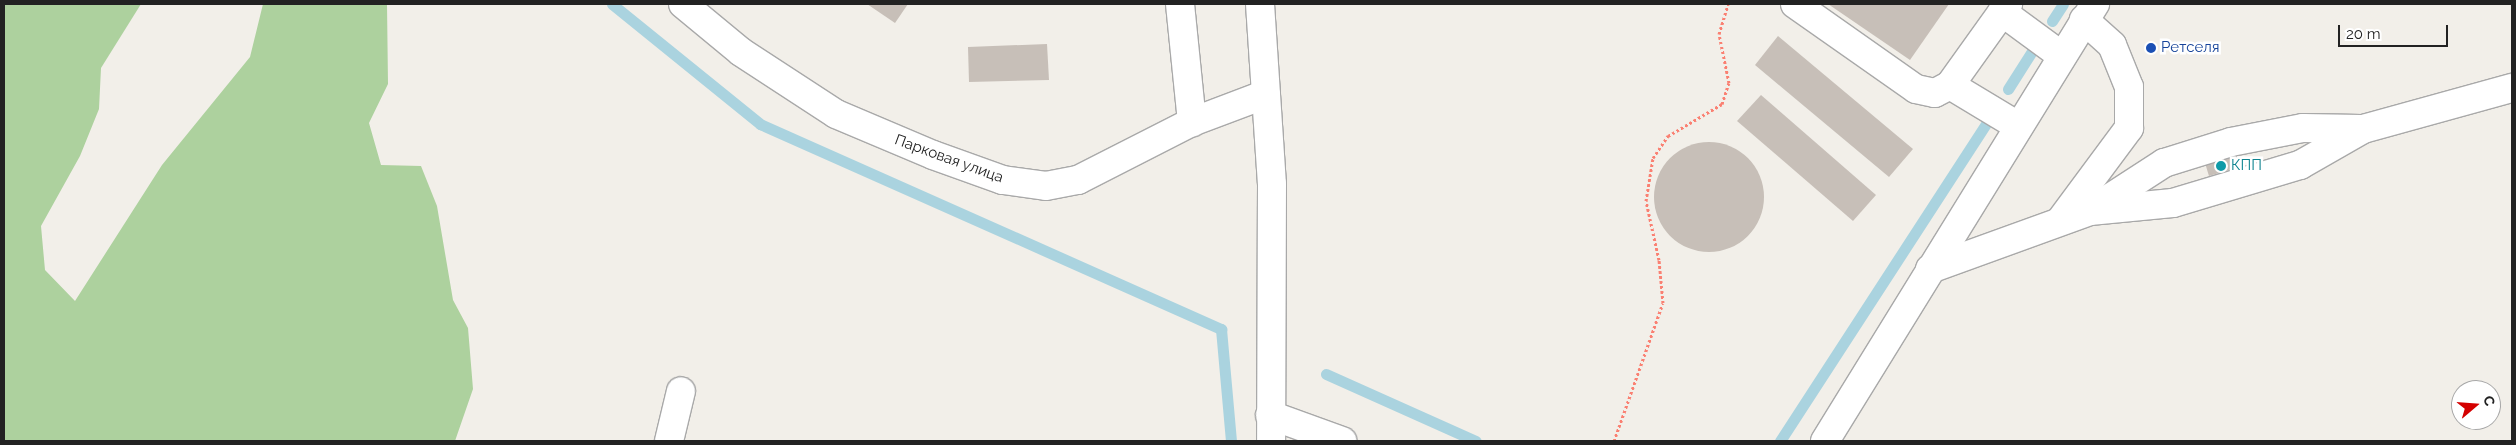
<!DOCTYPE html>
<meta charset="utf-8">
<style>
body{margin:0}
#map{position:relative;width:2516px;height:445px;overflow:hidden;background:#f2efe9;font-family:Raleway,sans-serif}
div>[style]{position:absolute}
.forest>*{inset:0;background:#add19e}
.stream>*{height:11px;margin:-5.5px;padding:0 5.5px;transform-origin:5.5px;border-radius:5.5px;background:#aad3df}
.building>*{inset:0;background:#c7bfb8}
.round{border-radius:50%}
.path>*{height:3px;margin-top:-1.5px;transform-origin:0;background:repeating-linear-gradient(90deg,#fa8072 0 2.5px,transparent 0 5px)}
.roads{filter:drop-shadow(1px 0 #a9a9a9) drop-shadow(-1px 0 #a9a9a9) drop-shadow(0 1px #a9a9a9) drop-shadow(0 -1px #a9a9a9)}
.minor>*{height:28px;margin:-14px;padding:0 14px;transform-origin:14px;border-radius:14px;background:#fff}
.dots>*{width:14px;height:14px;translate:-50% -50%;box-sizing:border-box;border:2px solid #fff;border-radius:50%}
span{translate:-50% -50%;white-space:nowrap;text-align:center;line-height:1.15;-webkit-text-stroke:5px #fff;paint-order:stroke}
.transit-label{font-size:15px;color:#164399}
.left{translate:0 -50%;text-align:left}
.street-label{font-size:15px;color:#222}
.culture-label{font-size:15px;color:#0d838f}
.frame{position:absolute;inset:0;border:5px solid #222;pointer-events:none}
.north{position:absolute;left:2451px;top:380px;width:50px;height:50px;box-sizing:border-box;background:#fff;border:1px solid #a7a7a7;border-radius:50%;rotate:72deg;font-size:14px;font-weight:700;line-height:20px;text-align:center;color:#222}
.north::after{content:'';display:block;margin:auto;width:18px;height:22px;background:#d40000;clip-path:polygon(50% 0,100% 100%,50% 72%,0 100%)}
.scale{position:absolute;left:2338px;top:25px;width:110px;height:22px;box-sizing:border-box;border:2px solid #222;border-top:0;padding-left:6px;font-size:15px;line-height:18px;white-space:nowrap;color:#222;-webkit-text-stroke:4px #fff;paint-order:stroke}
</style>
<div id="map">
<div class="forest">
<div style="clip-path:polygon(4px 4px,141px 4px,101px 68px,99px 109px,80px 156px,41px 226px,45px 270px,75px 301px,162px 165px,250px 57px,263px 4px,387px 4px,388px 84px,369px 123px,381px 165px,421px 166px,437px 206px,453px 300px,468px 328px,473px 389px,455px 441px,4px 441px)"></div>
</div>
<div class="stream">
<div style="left:612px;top:4px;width:191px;rotate:39deg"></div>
<div style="left:760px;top:124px;width:505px;rotate:23.97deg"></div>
<div style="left:1221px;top:329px;width:112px;rotate:84.9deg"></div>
<div style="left:2052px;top:21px;width:20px;rotate:-57deg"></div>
<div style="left:2008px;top:89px;width:49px;rotate:-57.6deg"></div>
<div style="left:1326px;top:374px;width:164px;rotate:24.1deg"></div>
<div style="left:1780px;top:441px;width:382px;rotate:-57deg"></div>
</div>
<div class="building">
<div style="clip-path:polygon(867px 4px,908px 4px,895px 23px)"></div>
<div style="clip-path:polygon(1828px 4px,1949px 4px,1910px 60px)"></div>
<div style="clip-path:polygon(1778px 36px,1913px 149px,1889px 177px,1755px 65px)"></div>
<div style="clip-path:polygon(1047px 44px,1049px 80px,969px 82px,968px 47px)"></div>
<div style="clip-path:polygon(1761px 95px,1876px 195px,1853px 221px,1737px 121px)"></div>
<div class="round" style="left:1654px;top:142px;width:110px;height:110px"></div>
<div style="clip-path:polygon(2233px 155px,2236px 168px,2209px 176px,2205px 163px)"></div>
</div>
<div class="path">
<div style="left:1614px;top:441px;width:146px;rotate:-70.5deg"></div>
<div style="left:1663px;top:303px;width:43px;rotate:-95.3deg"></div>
<div style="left:1659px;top:260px;width:60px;rotate:-102.4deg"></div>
<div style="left:1646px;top:201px;width:44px;rotate:-80.8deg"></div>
<div style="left:1653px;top:158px;width:27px;rotate:-56deg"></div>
<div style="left:1668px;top:136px;width:63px;rotate:-30.7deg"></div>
<div style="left:1722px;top:104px;width:22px;rotate:-72deg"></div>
<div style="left:1729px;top:83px;width:50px;rotate:-101.5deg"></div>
<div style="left:1719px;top:34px;width:31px;rotate:-73deg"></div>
</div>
<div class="roads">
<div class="minor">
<div style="left:683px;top:4px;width:75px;rotate:39.6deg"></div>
<div style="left:741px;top:52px;width:113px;rotate:33.1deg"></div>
<div style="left:836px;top:114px;width:105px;rotate:22.9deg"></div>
<div style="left:933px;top:155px;width:74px;rotate:19.7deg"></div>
<div style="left:1003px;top:180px;width:43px;rotate:7.9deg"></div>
<div style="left:1046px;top:186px;width:33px;rotate:-11deg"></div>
<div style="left:1078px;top:180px;width:128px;rotate:-27deg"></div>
<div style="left:1192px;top:122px;width:79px;rotate:-20.7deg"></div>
<div style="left:1180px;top:4px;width:119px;rotate:84.2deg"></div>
<div style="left:1260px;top:4px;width:180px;rotate:86.2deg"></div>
<div style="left:1272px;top:184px;width:257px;rotate:90.2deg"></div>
<div style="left:1795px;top:4px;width:148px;rotate:35.1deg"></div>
<div style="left:1916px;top:89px;width:19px;rotate:12deg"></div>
<div style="left:1935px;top:93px;width:17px;rotate:-28deg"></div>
<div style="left:1950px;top:85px;width:100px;rotate:-54.4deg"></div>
<div style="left:2002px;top:12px;width:74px;rotate:36.3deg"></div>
<div style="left:1950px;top:85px;width:79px;rotate:31.1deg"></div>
<div style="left:2093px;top:209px;width:85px;rotate:-32.9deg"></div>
<div style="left:2164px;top:163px;width:70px;rotate:-17.4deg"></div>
<div style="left:2231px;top:142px;width:73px;rotate:-11deg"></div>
<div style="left:2303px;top:128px;width:58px;rotate:1deg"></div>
<div style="left:2060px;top:221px;width:116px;rotate:-53.4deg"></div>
<div style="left:2129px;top:128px;width:41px;rotate:-90deg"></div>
<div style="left:2129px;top:87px;width:45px;rotate:-112deg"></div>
<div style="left:2112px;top:45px;width:38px;rotate:-138deg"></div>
<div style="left:1930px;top:269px;width:170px;rotate:-19.9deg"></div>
<div style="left:2090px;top:211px;width:83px;rotate:-5.5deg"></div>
<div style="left:2173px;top:203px;width:133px;rotate:-16.7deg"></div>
<div style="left:2300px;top:165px;width:73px;rotate:-29.7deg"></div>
<div style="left:2363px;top:129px;width:155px;rotate:-15.4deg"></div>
<div style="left:1270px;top:415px;width:77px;rotate:19.9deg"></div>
<div style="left:669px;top:441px;width:51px;rotate:-76.5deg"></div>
<div style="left:1825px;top:441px;width:514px;rotate:-58.29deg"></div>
</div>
</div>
<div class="dots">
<div style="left:2151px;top:48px;background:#1a4fb4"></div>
<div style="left:2221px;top:166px;background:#0f9aa8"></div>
</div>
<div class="transit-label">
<span class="left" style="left:2161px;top:48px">Ретселя</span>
</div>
<div class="street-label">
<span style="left:949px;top:159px;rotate:20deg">Парковая улица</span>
</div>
<div class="culture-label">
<span class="left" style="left:2231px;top:166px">КПП</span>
</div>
<div class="frame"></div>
<div class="north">С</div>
<div class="scale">20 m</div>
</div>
